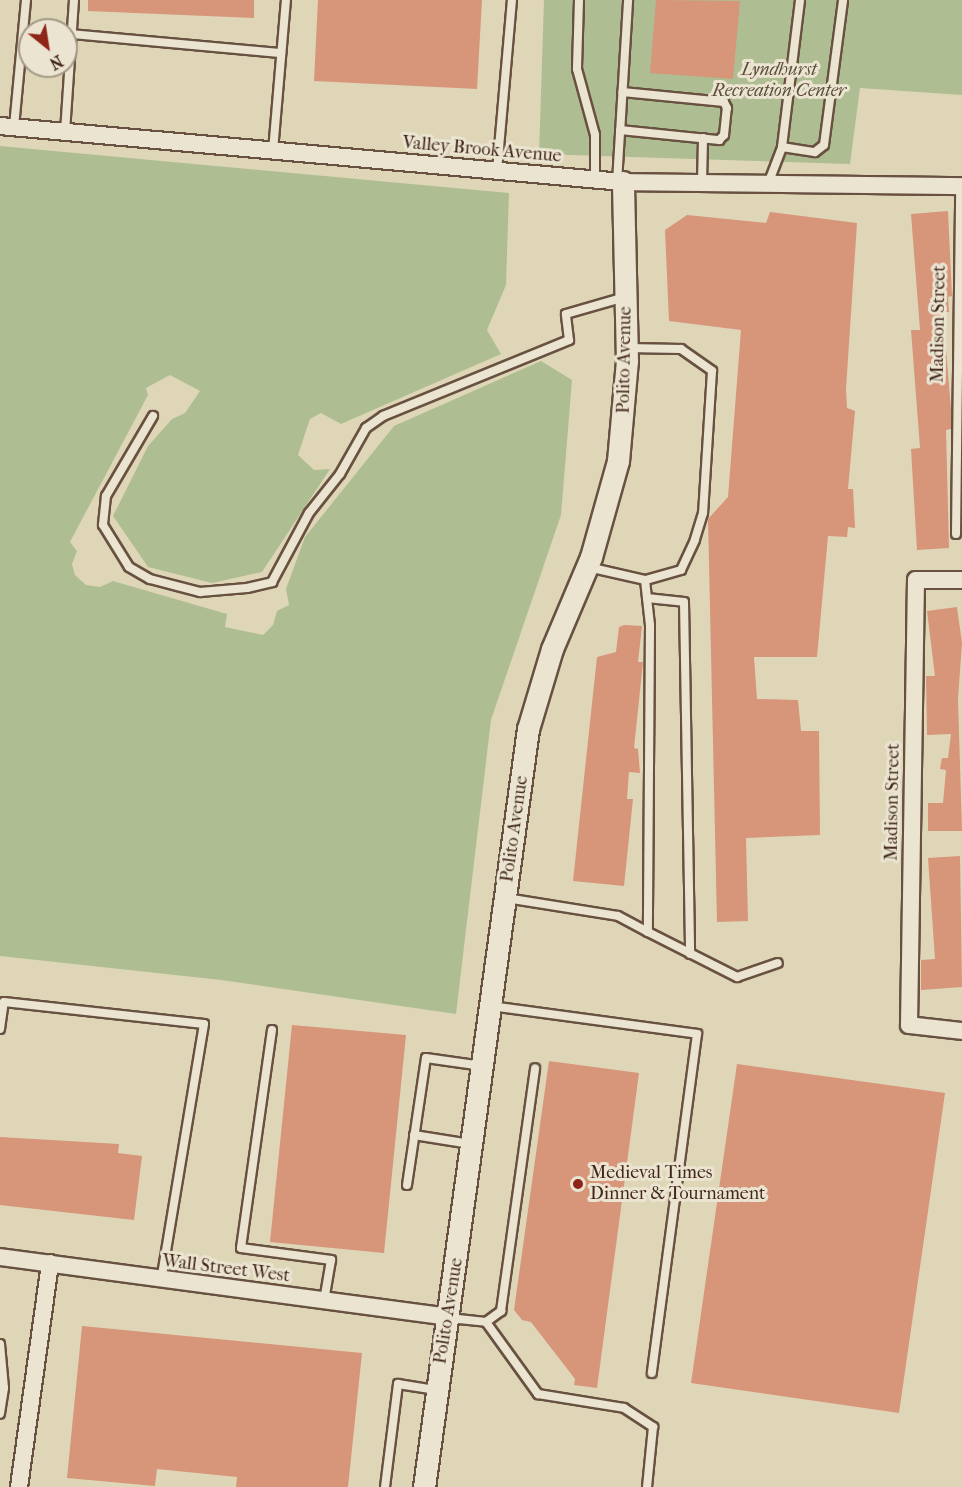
<!DOCTYPE html>
<style>
body{margin:0}
#map{position:relative;width:962px;height:1487px;overflow:hidden;background:#dfd6b8;font-family:"IM FELL French Canon",serif}
div>[style]{position:absolute}
.green>*{inset:0;background:#afbe92}
.building>*{inset:0;background:#d7957a}
.roads{filter:drop-shadow(2px 0 #685140) drop-shadow(-2px 0 #685140) drop-shadow(0 2px #685140) drop-shadow(0 -2px #685140)}
.service>*{height:8px;margin:-4px;padding:0 4px;transform-origin:4px;border-radius:4px;background:#eae4d1}
.minor>*{height:16px;margin:-8px;padding:0 8px;transform-origin:8px;border-radius:8px;background:#eae4d1}
.tertiary>*{height:21px;margin:-10.5px;padding:0 10.5px;transform-origin:10.5px;border-radius:10.5px;background:#eae4d1}
.dots>*{width:16px;height:16px;translate:-50% -50%;box-sizing:border-box;border:3px solid #eae4d1;border-radius:50%}
span{translate:-50% -50%;white-space:nowrap;text-align:center;line-height:1.15;-webkit-text-stroke:6px #eae4d1;paint-order:stroke}
.park-label{font-size:18px;color:#5c4b36;font-style:italic}
.street-label{font-size:18px;color:#412518}
.poi-label{font-size:18px;color:#412518}
.left{translate:0 -50%;text-align:left}
.north{position:absolute;left:18px;top:18px;width:60px;height:60px;box-sizing:border-box;background:#eae4d1;border:2px solid #a69887;border-radius:50%;rotate:150deg;font-size:16px;font-weight:700;line-height:24px;text-align:center;color:#412518}
.north::after{content:'';display:block;margin:auto;width:21px;height:27px;background:#8f2418;clip-path:polygon(50% 0,100% 100%,50% 72%,0 100%)}
</style>
<div id="map">
<div class="green">
<div style="clip-path:polygon(544px 0,962px 0,962px 95px,860px 88px,850px 164px,539px 154px)"></div>
<div style="clip-path:polygon(0 146px,509px 193px,506px 285px,487px 330px,501px 354px,341px 424px,321px 413px,310px 419px,298px 455px,314px 470px,330px 469px,262px 572px,212px 583px,148px 567px,113px 516px,148px 446px,172px 419px,185px 413px,200px 391px,170px 375px,146px 388px,148px 395px,70px 542px,77px 551px,72px 564px,75px 575px,86px 585px,100px 587px,113px 581px,227px 614px,225px 627px,263px 635px,273px 625px,277px 611px,289px 605px,286px 589px,305px 537px,394px 426px,541px 361px,572px 380px,561px 515px,491px 720px,456px 1014px,221px 980px,0 956px)"></div>
</div>
<div class="building">
<div style="clip-path:polygon(88px 0,254px 0,254px 18px,88px 11px)"></div>
<div style="clip-path:polygon(318px 0,482px 0,477px 89px,314px 81px)"></div>
<div style="clip-path:polygon(656px 0,740px 1px,733px 79px,650px 73px)"></div>
<div style="clip-path:polygon(948px 211px,952px 296px,948px 297px,949px 312px,943px 312px,951px 410px,951px 429px,946px 430px,949px 548px,917px 550px,911px 449px,920px 448px,911px 330px,920px 330px,911px 214px)"></div>
<div style="clip-path:polygon(770px 212px,857px 223px,846px 389px,847px 408px,855px 411px,848px 489px,853px 489px,855px 528px,848px 527px,847px 537px,828px 536px,817px 657px,754px 657px,757px 699px,798px 700px,801px 731px,819px 731px,820px 835px,746px 838px,748px 921px,717px 922px,708px 519px,728px 497px,741px 330px,669px 321px,665px 230px,687px 215px,766px 223px)"></div>
<div style="clip-path:polygon(957px 607px,962px 643px,958px 699px,962px 831px,928px 831px,928px 803px,943px 803px,946px 770px,940px 769px,942px 758px,948px 758px,951px 734px,927px 735px,926px 676px,935px 676px,927px 611px)"></div>
<div style="clip-path:polygon(624px 625px,642px 626px,638px 662px,643px 662px,634px 748px,638px 749px,640px 773px,629px 772px,627px 799px,633px 799px,624px 886px,573px 881px,597px 657px,616px 652px,619px 627px)"></div>
<div style="clip-path:polygon(960px 856px,962px 987px,921px 990px,921px 960px,935px 959px,928px 858px)"></div>
<div style="clip-path:polygon(292px 1025px,406px 1035px,384px 1253px,270px 1242px)"></div>
<div style="clip-path:polygon(549px 1061px,639px 1073px,597px 1388px,574px 1385px,575px 1379px,531px 1322px,522px 1320px,514px 1310px)"></div>
<div style="clip-path:polygon(737px 1064px,945px 1093px,899px 1413px,691px 1383px)"></div>
<div style="clip-path:polygon(0 1137px,119px 1144px,118px 1153px,142px 1156px,134px 1220px,0 1205px)"></div>
<div style="clip-path:polygon(82px 1326px,362px 1353px,348px 1487px,236px 1487px,237px 1477px,157px 1469px,155px 1486px,67px 1478px)"></div>
</div>
<div class="roads">
<div class="service">
<div style="left:579px;top:0;width:69px;rotate:91.7deg"></div>
<div style="left:577px;top:69px;width:68px;rotate:74.7deg"></div>
<div style="left:595px;top:135px;width:45px;rotate:90deg"></div>
<div style="left:71px;top:34px;width:211px;rotate:5.2deg"></div>
<div style="left:14px;top:127px;width:128px;rotate:-84.6deg"></div>
<div style="left:620px;top:130px;width:100px;rotate:5.8deg"></div>
<div style="left:719px;top:140px;width:7px;rotate:-45deg"></div>
<div style="left:724px;top:135px;width:27px;rotate:-84deg"></div>
<div style="left:727px;top:108px;width:7px;rotate:-117deg"></div>
<div style="left:724px;top:102px;width:102px;rotate:-174.4deg"></div>
<div style="left:65px;top:132px;width:132px;rotate:-86.1deg"></div>
<div style="left:782px;top:147px;width:33px;rotate:9deg"></div>
<div style="left:815px;top:152px;width:11px;rotate:-38deg"></div>
<div style="left:824px;top:145px;width:146px;rotate:-82.5deg"></div>
<div style="left:273px;top:151px;width:152px;rotate:-85.1deg"></div>
<div style="left:497px;top:171px;width:172px;rotate:-85deg"></div>
<div style="left:617px;top:182px;width:182px;rotate:-86.5deg"></div>
<div style="left:702px;top:183px;width:45px;rotate:-88.7deg"></div>
<div style="left:768px;top:184px;width:40px;rotate:-69deg"></div>
<div style="left:782px;top:147px;width:148px;rotate:-83deg"></div>
<div style="left:627px;top:348px;width:54px;rotate:1.1deg"></div>
<div style="left:681px;top:349px;width:38px;rotate:35deg"></div>
<div style="left:712px;top:371px;width:142px;rotate:93.6deg"></div>
<div style="left:703px;top:513px;width:28px;rotate:107deg"></div>
<div style="left:695px;top:540px;width:33px;rotate:115deg"></div>
<div style="left:681px;top:570px;width:37px;rotate:164deg"></div>
<div style="left:153px;top:416px;width:93px;rotate:120.4deg"></div>
<div style="left:106px;top:496px;width:29px;rotate:96deg"></div>
<div style="left:103px;top:525px;width:49px;rotate:58.2deg"></div>
<div style="left:129px;top:567px;width:24px;rotate:30deg"></div>
<div style="left:150px;top:579px;width:52px;rotate:14.6deg"></div>
<div style="left:200px;top:592px;width:47px;rotate:-4.9deg"></div>
<div style="left:247px;top:588px;width:26px;rotate:-13deg"></div>
<div style="left:272px;top:582px;width:78px;rotate:-61.8deg"></div>
<div style="left:309px;top:513px;width:50px;rotate:-51.5deg"></div>
<div style="left:340px;top:474px;width:53px;rotate:-60.5deg"></div>
<div style="left:366px;top:428px;width:21px;rotate:-35deg"></div>
<div style="left:383px;top:416px;width:201px;rotate:-22.2deg"></div>
<div style="left:569px;top:340px;width:26px;rotate:-97deg"></div>
<div style="left:566px;top:314px;width:61px;rotate:-16.1deg"></div>
<div style="left:956px;top:534px;width:348px;rotate:-89.3deg"></div>
<div style="left:588px;top:567px;width:58px;rotate:12.8deg"></div>
<div style="left:645px;top:580px;width:45px;rotate:83.7deg"></div>
<div style="left:650px;top:625px;width:307px;rotate:90.4deg"></div>
<div style="left:648px;top:932px;width:100px;rotate:26.8deg"></div>
<div style="left:737px;top:977px;width:43px;rotate:-18.9deg"></div>
<div style="left:647px;top:598px;width:37px;rotate:6deg"></div>
<div style="left:684px;top:602px;width:352px;rotate:89deg"></div>
<div style="left:506px;top:898px;width:113px;rotate:9.1deg"></div>
<div style="left:618px;top:916px;width:34px;rotate:28deg"></div>
<div style="left:491px;top:1006px;width:208px;rotate:7.7deg"></div>
<div style="left:697px;top:1034px;width:342px;rotate:97.6deg"></div>
<div style="left:0;top:1029px;width:27px;rotate:-82deg"></div>
<div style="left:4px;top:1002px;width:201px;rotate:6.3deg"></div>
<div style="left:204px;top:1024px;width:260px;rotate:99.5deg"></div>
<div style="left:272px;top:1030px;width:220px;rotate:98.1deg"></div>
<div style="left:241px;top:1248px;width:91px;rotate:7.6deg"></div>
<div style="left:331px;top:1260px;width:42px;rotate:99.7deg"></div>
<div style="left:414px;top:1135px;width:57px;rotate:9.1deg"></div>
<div style="left:407px;top:1185px;width:128px;rotate:-81.5deg"></div>
<div style="left:426px;top:1058px;width:57px;rotate:8.1deg"></div>
<div style="left:449px;top:1318px;width:37px;rotate:6deg"></div>
<div style="left:486px;top:1322px;width:89px;rotate:54.2deg"></div>
<div style="left:538px;top:1394px;width:87px;rotate:9.2deg"></div>
<div style="left:624px;top:1408px;width:35px;rotate:33deg"></div>
<div style="left:653px;top:1427px;width:60px;rotate:95.7deg"></div>
<div style="left:486px;top:1322px;width:19px;rotate:-36deg"></div>
<div style="left:501px;top:1311px;width:245px;rotate:-82deg"></div>
<div style="left:0;top:1344px;width:44px;rotate:84.8deg"></div>
<div style="left:4px;top:1388px;width:26px;rotate:99deg"></div>
<div style="left:385px;top:1487px;width:104px;rotate:-82.8deg"></div>
<div style="left:398px;top:1384px;width:39px;rotate:9deg"></div>
</div>
<div class="minor">
<div style="left:0;top:126px;width:626px;rotate:5.14deg"></div>
<div style="left:623px;top:182px;width:339px;rotate:0.7deg"></div>
<div style="left:962px;top:580px;width:46px;rotate:180deg"></div>
<div style="left:916px;top:580px;width:445px;rotate:90.9deg"></div>
<div style="left:909px;top:1025px;width:53px;rotate:6.5deg"></div>
<div style="left:0;top:1257px;width:451px;rotate:7.6deg"></div>
<div style="left:19px;top:1487px;width:226px;rotate:-82.1deg"></div>
</div>
<div class="tertiary">
<div style="left:424px;top:1487px;width:765px;rotate:-82.19deg"></div>
<div style="left:528px;top:729px;width:84px;rotate:-73.3deg"></div>
<div style="left:552px;top:649px;width:100px;rotate:-67deg"></div>
<div style="left:591px;top:557px;width:100px;rotate:-74.3deg"></div>
<div style="left:618px;top:461px;width:100px;rotate:-84.9deg"></div>
<div style="left:627px;top:361px;width:179px;rotate:-91.3deg"></div>
</div>
</div>
<div class="dots">
<div style="left:578px;top:1184px;background:#8f2418"></div>
</div>
<div class="park-label">
<span style="left:779px;top:81px">Lyndhurst<br>Recreation Center</span>
</div>
<div class="street-label">
<span style="left:482px;top:150px;rotate:5deg">Valley Brook Avenue</span>
<span style="left:939px;top:324px;rotate:-89deg">Madison Street</span>
<span style="left:625px;top:360px;rotate:-89deg">Polito Avenue</span>
<span style="left:893px;top:802px;rotate:-89deg">Madison Street</span>
<span style="left:515px;top:829px;rotate:-82deg">Polito Avenue</span>
<span style="left:226px;top:1269px;rotate:7deg">Wall Street West</span>
<span style="left:449px;top:1311px;rotate:-81deg">Polito Avenue</span>
</div>
<div class="poi-label">
<span class="left" style="left:590px;top:1184px">Medieval Times<br>Dinner &amp; Tournament</span>
</div>
<div class="north">N</div>
</div>
